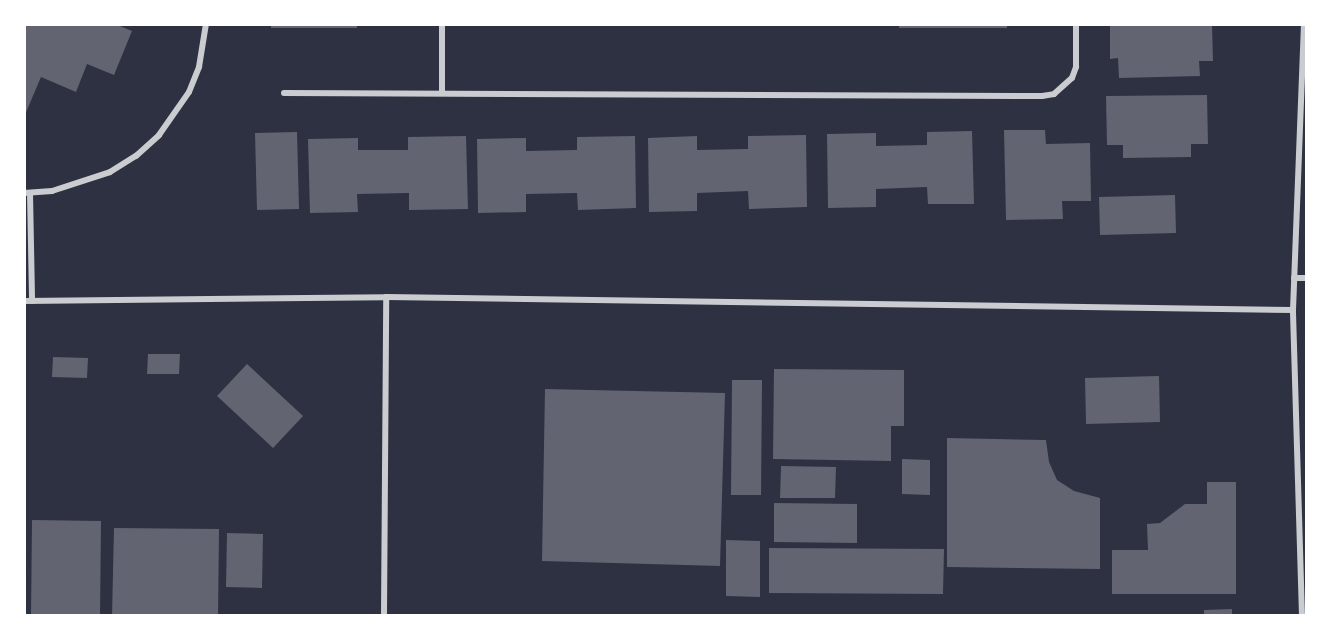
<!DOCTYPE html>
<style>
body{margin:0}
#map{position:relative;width:1331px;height:640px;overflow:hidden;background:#2d3142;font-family:"Source Sans 3",sans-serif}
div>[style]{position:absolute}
.building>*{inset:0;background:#626471}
.minor>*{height:6px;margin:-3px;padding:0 3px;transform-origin:3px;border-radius:3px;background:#caccd0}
span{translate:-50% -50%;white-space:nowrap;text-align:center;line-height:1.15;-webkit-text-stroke:6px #fff;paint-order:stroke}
.frame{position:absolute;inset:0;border:26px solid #fff;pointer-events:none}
</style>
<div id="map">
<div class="building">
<div style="clip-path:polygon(24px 24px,115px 24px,132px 31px,114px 75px,87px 64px,76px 92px,41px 77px,24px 117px)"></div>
<div style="clip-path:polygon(271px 24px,357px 24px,357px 28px,271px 28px)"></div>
<div style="clip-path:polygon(899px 24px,1007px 24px,1007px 28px,899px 28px)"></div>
<div style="clip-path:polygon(1110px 24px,1212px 24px,1213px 61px,1199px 61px,1200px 76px,1119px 78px,1118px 58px,1110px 59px)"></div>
<div style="clip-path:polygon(1207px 95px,1208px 144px,1191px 144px,1191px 157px,1123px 158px,1123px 145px,1107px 145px,1106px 96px)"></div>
<div style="clip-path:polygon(1004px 130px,1045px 130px,1046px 144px,1090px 143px,1091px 201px,1062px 201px,1063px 219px,1006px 220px)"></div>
<div style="clip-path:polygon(972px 131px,974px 204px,928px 204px,927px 187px,876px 189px,876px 207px,828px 208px,827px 134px,876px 133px,876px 146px,927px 145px,927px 132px)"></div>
<div style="clip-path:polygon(297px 132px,299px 209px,257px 210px,255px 133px)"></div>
<div style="clip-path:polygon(806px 135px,807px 207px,749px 209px,748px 191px,697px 193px,697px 211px,649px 212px,648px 138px,697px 136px,697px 150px,748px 149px,748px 136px)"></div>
<div style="clip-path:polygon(466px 136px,468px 209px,409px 210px,409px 193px,357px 194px,358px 212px,310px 213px,308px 139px,358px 138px,358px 150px,408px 150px,408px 137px)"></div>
<div style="clip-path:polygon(635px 136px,636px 208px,578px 210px,577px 193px,526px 194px,526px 212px,478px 213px,477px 139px,526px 138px,526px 151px,577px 150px,577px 137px)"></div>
<div style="clip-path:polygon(1175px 195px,1176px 233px,1100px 235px,1099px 197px)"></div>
<div style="clip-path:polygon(148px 354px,180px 354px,179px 374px,147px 374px)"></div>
<div style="clip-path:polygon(53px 357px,88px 358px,87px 378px,52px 377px)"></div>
<div style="clip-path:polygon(247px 364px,303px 416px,273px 448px,217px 396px)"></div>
<div style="clip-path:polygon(774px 369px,904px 370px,904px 426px,891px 426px,891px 461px,773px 459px)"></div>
<div style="clip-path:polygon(1159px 376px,1160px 422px,1086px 424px,1085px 378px)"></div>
<div style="clip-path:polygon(732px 380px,762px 380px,761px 495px,731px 495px)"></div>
<div style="clip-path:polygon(545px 389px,725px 393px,720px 566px,542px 561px)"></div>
<div style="clip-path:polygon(947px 438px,1046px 440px,1049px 462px,1057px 480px,1074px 491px,1100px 498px,1100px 569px,947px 567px)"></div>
<div style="clip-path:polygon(902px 459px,930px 460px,930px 495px,902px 494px)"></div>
<div style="clip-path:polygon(781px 466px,836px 467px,835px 498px,780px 498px)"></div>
<div style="clip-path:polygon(1207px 482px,1236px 482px,1236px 594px,1112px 594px,1112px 550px,1148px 550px,1147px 524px,1160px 523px,1185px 504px,1207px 504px)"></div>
<div style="clip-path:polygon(774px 503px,857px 504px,857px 543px,774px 542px)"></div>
<div style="clip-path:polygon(32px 520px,101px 521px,100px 616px,31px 616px)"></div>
<div style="clip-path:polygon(114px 528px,219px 529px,218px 616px,112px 616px)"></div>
<div style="clip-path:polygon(227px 533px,263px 534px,262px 588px,226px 587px)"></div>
<div style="clip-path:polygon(726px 540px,760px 541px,760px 597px,726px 596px)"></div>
<div style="clip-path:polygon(769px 548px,944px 549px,943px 594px,769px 593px)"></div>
<div style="clip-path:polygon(1232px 609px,1232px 616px,1204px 616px,1204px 610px)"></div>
</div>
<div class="minor">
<div style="left:442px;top:24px;width:69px;rotate:90deg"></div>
<div style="left:284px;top:93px;width:758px;rotate:0.23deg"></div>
<div style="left:1042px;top:96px;width:12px;rotate:-9deg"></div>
<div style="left:1054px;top:94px;width:24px;rotate:-42deg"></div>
<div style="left:1072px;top:78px;width:12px;rotate:-70deg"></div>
<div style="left:1076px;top:67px;width:43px;rotate:-90deg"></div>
<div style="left:24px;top:193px;width:28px;rotate:-4deg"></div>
<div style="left:52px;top:191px;width:61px;rotate:-18.1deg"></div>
<div style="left:110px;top:172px;width:31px;rotate:-32deg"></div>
<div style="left:136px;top:156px;width:31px;rotate:-42deg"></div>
<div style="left:159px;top:135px;width:52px;rotate:-55.1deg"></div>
<div style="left:189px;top:92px;width:27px;rotate:-68deg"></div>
<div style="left:199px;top:67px;width:44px;rotate:-80.8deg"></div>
<div style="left:30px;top:193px;width:108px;rotate:88.9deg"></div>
<div style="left:1294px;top:278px;width:13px"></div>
<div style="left:24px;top:301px;width:362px;rotate:-0.6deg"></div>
<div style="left:386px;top:297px;width:907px;rotate:0.82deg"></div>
<div style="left:384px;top:616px;width:319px;rotate:-89.6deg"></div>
<div style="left:1302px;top:616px;width:306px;rotate:-91.7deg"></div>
<div style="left:1293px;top:310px;width:286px;rotate:-87.8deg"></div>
</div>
<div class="frame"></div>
</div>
